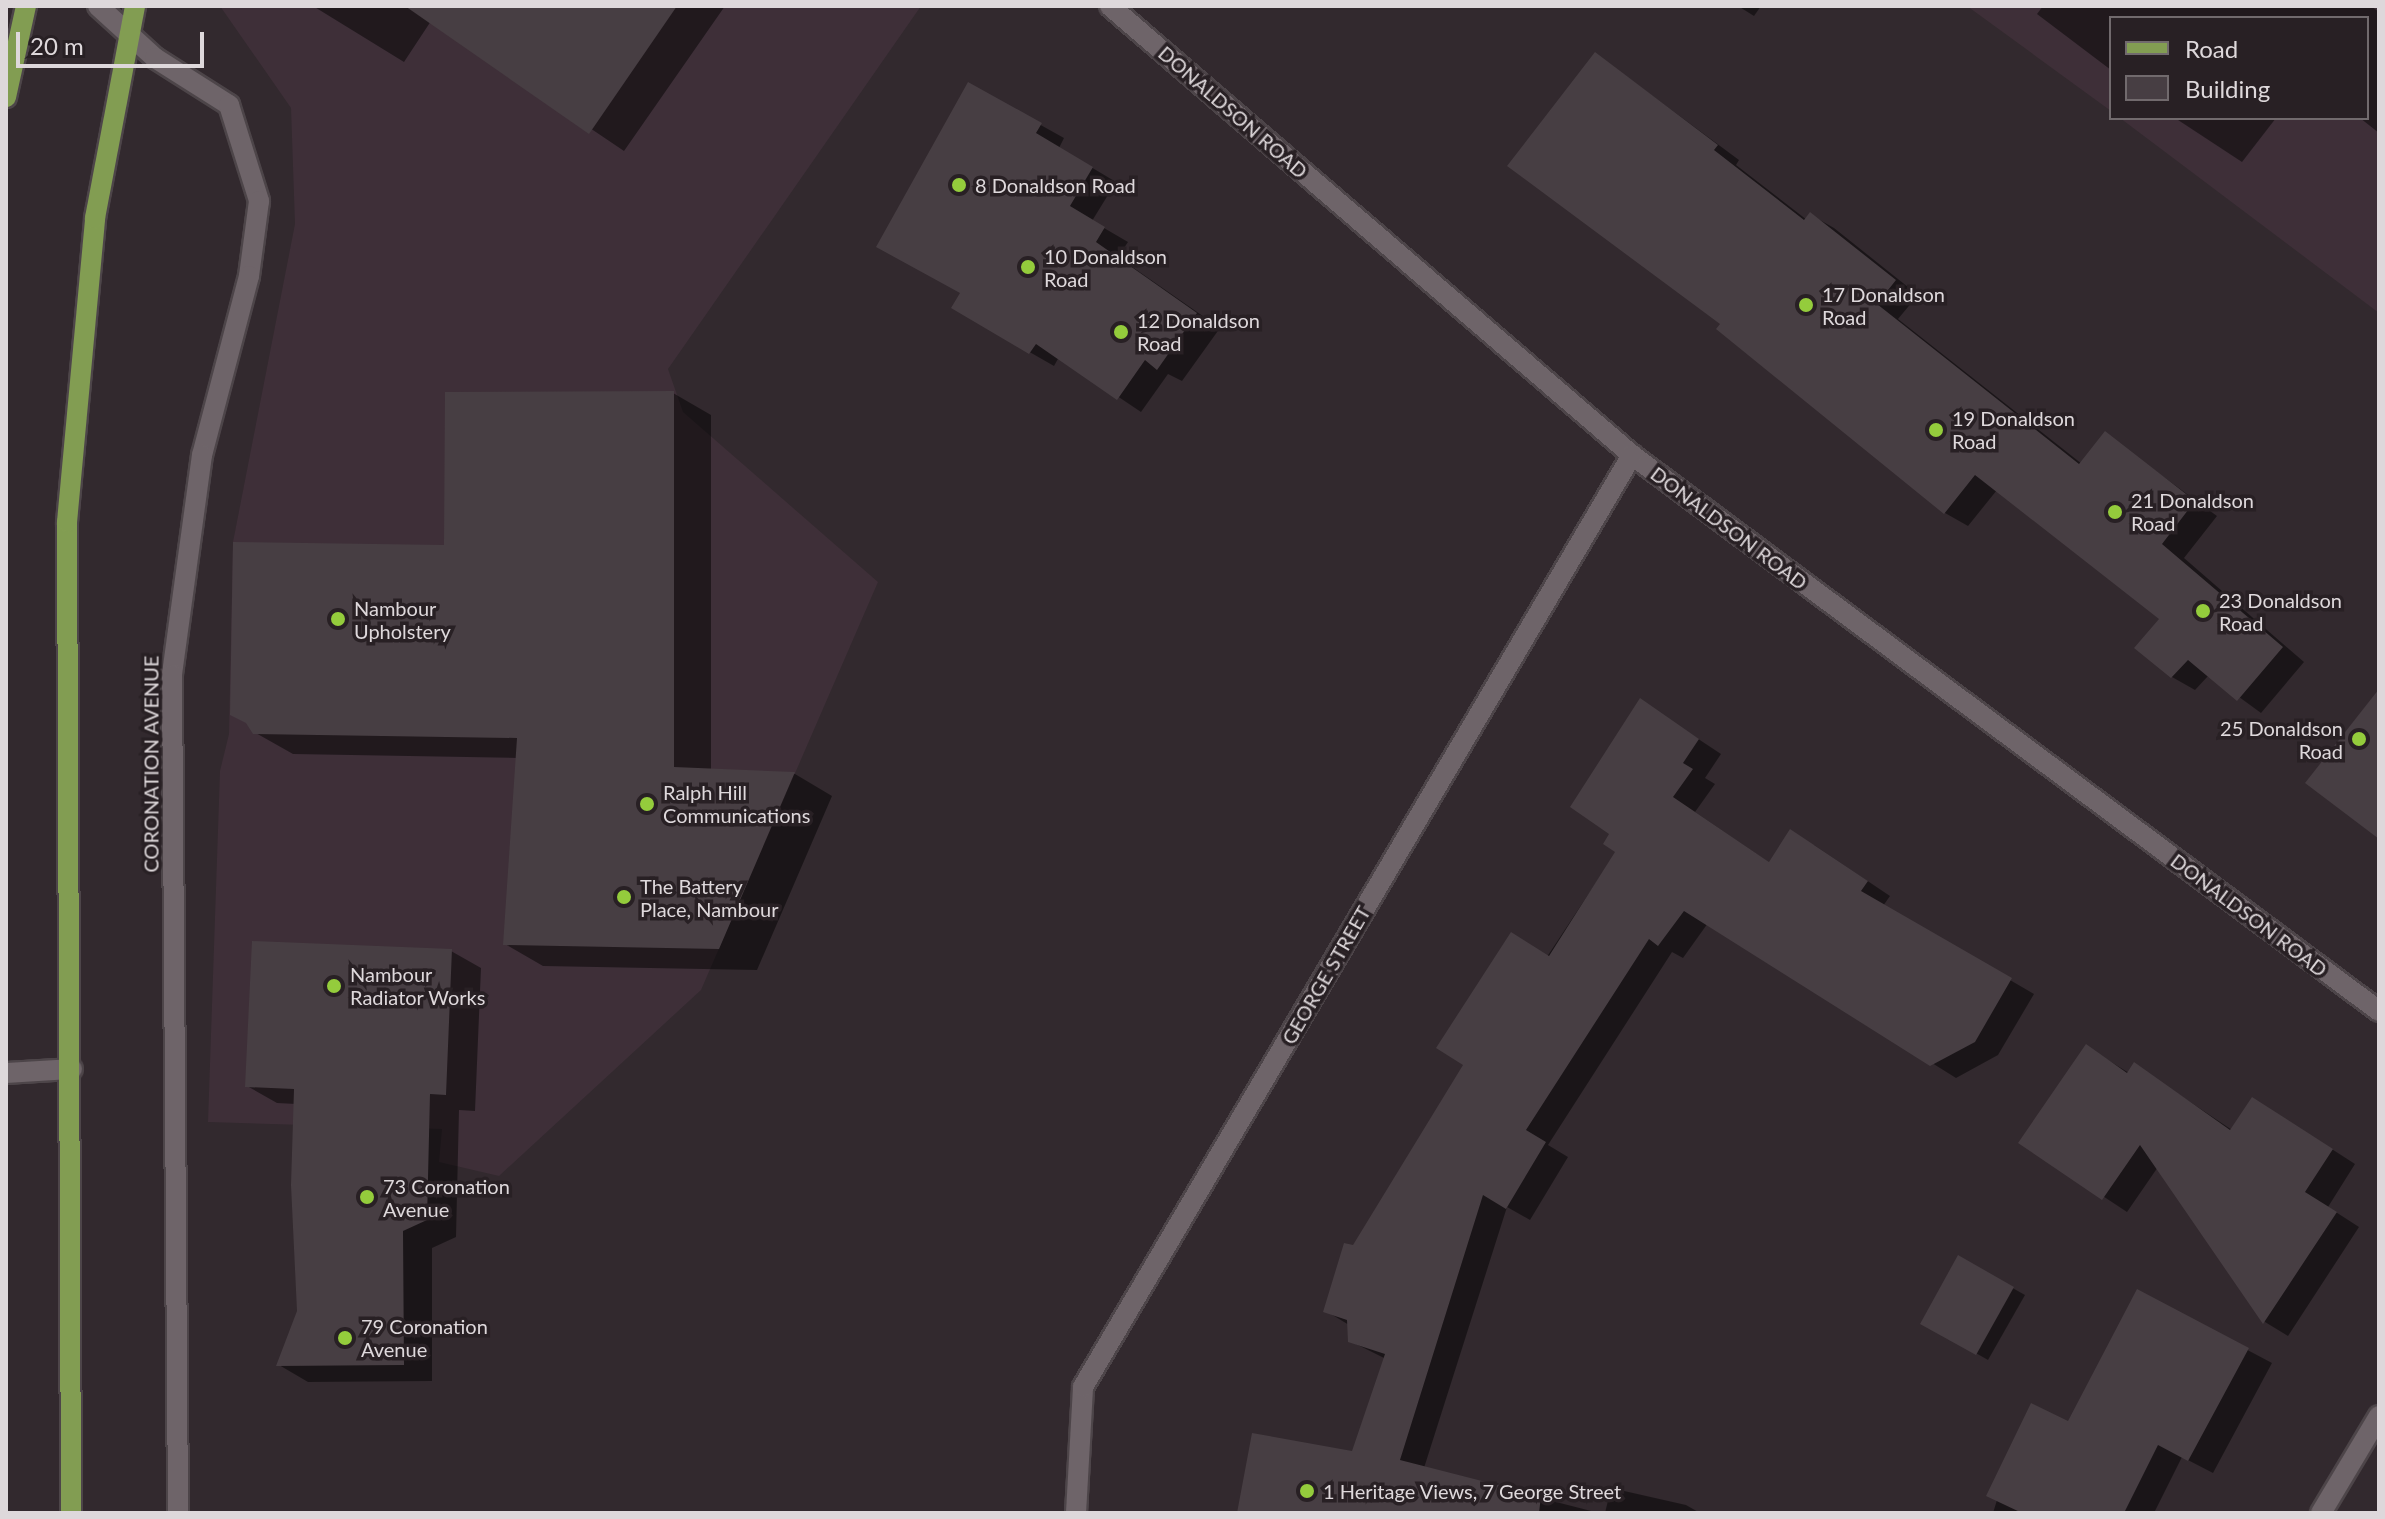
<!DOCTYPE html>
<style>
body{margin:0}
#map{position:relative;width:2385px;height:1519px;overflow:hidden;background:#32292e;font-family:Lato,sans-serif}
div>[style]{position:absolute}
.built>*{inset:0;background:#3e2f38}
.shadow>*{inset:0;background:#0007}
.building>*{inset:0;background:#473e43}
.roads{filter:drop-shadow(2px 0 #4d4549) drop-shadow(-2px 0 #4d4549) drop-shadow(0 2px #4d4549) drop-shadow(0 -2px #4d4549)}
.minor>*{height:20px;margin:-10px;padding:0 10px;transform-origin:10px;border-radius:10px;background:#6e6469}
.major>*{height:20px;margin:-10px;padding:0 10px;transform-origin:10px;border-radius:10px;background:#829d52}
.dots>*{width:22px;height:22px;translate:-50% -50%;box-sizing:border-box;border:4px solid #282024;border-radius:50%}
span{translate:-50% -50%;white-space:nowrap;text-align:center;line-height:1.15;-webkit-text-stroke:7px #282024;paint-order:stroke}
.street-label{font-size:20px;color:#ded8db}
.poi-label{font-size:20px;color:#ded8db}
.left{translate:0 -50%;text-align:left}
.right{translate:-100% -50%;text-align:right}
.frame{position:absolute;inset:0;border:8px solid #ded8db;pointer-events:none}
.legend{position:absolute;left:2109px;top:16px;width:260px;height:104px;box-sizing:border-box;background:#282024;border:2px solid #716a6d;margin:0;padding:10px 14px;list-style:none;font-size:24px;color:#ded8db}
.legend li{display:flex;align-items:center;gap:16px;height:40px}
.legend b{width:40px;border:2px solid #716a6d}
.scale{position:absolute;left:16px;top:32px;width:188px;height:36px;box-sizing:border-box;border:4px solid #ded8db;border-top:0;padding-left:10px;font-size:24px;line-height:28px;white-space:nowrap;color:#ded8db;-webkit-text-stroke:6px #282024;paint-order:stroke}
</style>
<div id="map">
<div class="built">
<div style="clip-path:polygon(220px 6px,921px 6px,668px 369px,683px 412px,878px 582px,701px 990px,499px 1176px,439px 1162px,442px 1129px,208px 1122px,220px 771px,229px 734px,233px 542px,295px 224px,291px 108px)"></div>
<div style="clip-path:polygon(1967px 6px,2379px 6px,2379px 313px,2120px 118px,2367px 118px,2367px 18px,2111px 18px,2111px 111px)"></div>
</div>
<div class="shadow">
<div style="clip-path:polygon(313px 6px,725px 6px,624px 151px,431px 21px,404px 62px)"></div>
<div style="clip-path:polygon(1738px 6px,1761px 6px,1754px 16px)"></div>
<div style="clip-path:polygon(2043px 6px,2371px 6px,2379px 12px,2379px 133px,2360px 118px,2367px 118px,2367px 18px,2111px 18px,2111px 70px,2037px 14px)"></div>
<div style="clip-path:polygon(1596px 54px,1739px 160px,1736px 165px,1807px 220px,1811px 215px,1834px 228px,1918px 295px,1898px 319px,2082px 464px,2105px 434px,2217px 516px,2184px 558px,2304px 662px,2261px 713px,2209px 675px,2195px 690px,2172px 677px,2162px 619px,1997px 490px,1968px 526px,1945px 513px,1719px 329px,1723px 324px)"></div>
<div style="clip-path:polygon(969px 85px,1064px 138px,1059px 148px,1116px 182px,1092px 221px,1128px 242px,1118px 257px,1220px 328px,1182px 381px,1168px 374px,1141px 412px,1059px 357px,1054px 366px,953px 308px,962px 293px)"></div>
<div style="clip-path:polygon(2175px 118px,2276px 118px,2242px 162px)"></div>
<div style="clip-path:polygon(673px 393px,711px 415px,711px 771px,795px 774px,832px 796px,757px 970px,543px 966px,505px 944px,518px 758px,293px 754px,254px 732px,446px 547px)"></div>
<div style="clip-path:polygon(1641px 701px,1721px 754px,1705px 778px,1715px 784px,1695px 812px,1770px 863px,1814px 845px,1890px 896px,1883px 906px,2034px 994px,1998px 1055px,1956px 1078px,1708px 923px,1683px 958px,1672px 952px,1548px 1145px,1568px 1157px,1530px 1220px,1507px 1207px,1424px 1468px,1599px 1513px,1239px 1513px,1354px 1453px,1386px 1359px,1350px 1341px,1349px 1325px,1326px 1311px,1354px 1248px,1617px 851px,1612px 833px)"></div>
<div style="clip-path:polygon(451px 951px,481px 968px,475px 1111px,459px 1110px,456px 1237px,432px 1248px,432px 1381px,308px 1382px,279px 1365px,299px 1312px,296px 1104px,277px 1103px,247px 1086px)"></div>
<div style="clip-path:polygon(2087px 1047px,2129px 1073px,2135px 1065px,2232px 1130px,2276px 1113px,2355px 1164px,2328px 1207px,2359px 1227px,2288px 1336px,2265px 1322px,2158px 1167px,2127px 1212px,2021px 1142px)"></div>
<div style="clip-path:polygon(1959px 1258px,2025px 1295px,1988px 1360px,1923px 1323px)"></div>
<div style="clip-path:polygon(2138px 1292px,2272px 1363px,2213px 1473px,2182px 1457px,2154px 1513px,1993px 1513px,1997px 1500px,2069px 1423px)"></div>
<div style="clip-path:polygon(1611px 1488px,1686px 1505px,1700px 1513px,1605px 1513px)"></div>
</div>
<div class="building">
<div style="clip-path:polygon(405px 6px,677px 6px,589px 134px)"></div>
<div style="clip-path:polygon(1595px 52px,1718px 145px,1714px 150px,1804px 220px,1810px 212px,1896px 280px,1877px 304px,2079px 464px,2105px 431px,2195px 501px,2162px 544px,2283px 647px,2237px 701px,2188px 660px,2171px 678px,2134px 648px,2159px 619px,1975px 475px,1944px 514px,1716px 329px,1720px 324px,1507px 166px)"></div>
<div style="clip-path:polygon(968px 82px,1042px 123px,1036px 133px,1093px 167px,1070px 206px,1105px 227px,1096px 242px,1197px 313px,1157px 370px,1145px 360px,1117px 400px,1036px 344px,1029px 354px,951px 308px,960px 293px,876px 247px)"></div>
<div style="clip-path:polygon(674px 391px,674px 767px,795px 772px,719px 949px,503px 945px,517px 738px,253px 734px,246px 723px,230px 715px,233px 542px,444px 545px,445px 392px)"></div>
<div style="clip-path:polygon(2379px 689px,2379px 839px,2305px 783px)"></div>
<div style="clip-path:polygon(1640px 698px,1699px 739px,1683px 763px,1693px 769px,1673px 797px,1769px 862px,1790px 829px,1868px 881px,1861px 891px,2012px 978px,1975px 1042px,1930px 1066px,1684px 911px,1658px 946px,1649px 939px,1526px 1130px,1546px 1142px,1506px 1209px,1483px 1195px,1400px 1460px,1541px 1496px,1539px 1513px,1237px 1513px,1252px 1433px,1352px 1451px,1385px 1354px,1348px 1342px,1347px 1320px,1323px 1312px,1344px 1243px,1353px 1245px,1463px 1065px,1436px 1048px,1511px 932px,1549px 956px,1615px 852px,1603px 844px,1609px 834px,1570px 807px)"></div>
<div style="clip-path:polygon(252px 941px,452px 949px,446px 1095px,430px 1094px,427px 1220px,403px 1231px,404px 1365px,276px 1366px,297px 1311px,291px 1185px,294px 1089px,245px 1087px)"></div>
<div style="clip-path:polygon(2086px 1044px,2127px 1073px,2134px 1062px,2230px 1130px,2252px 1097px,2333px 1149px,2305px 1192px,2337px 1212px,2263px 1324px,2140px 1145px,2102px 1200px,2018px 1143px)"></div>
<div style="clip-path:polygon(1958px 1255px,2014px 1287px,1976px 1355px,1920px 1324px)"></div>
<div style="clip-path:polygon(2137px 1289px,2249px 1348px,2188px 1461px,2158px 1445px,2124px 1513px,2022px 1513px,1986px 1496px,2031px 1403px,2068px 1421px)"></div>
</div>
<div class="roads">
<div class="minor">
<div style="left:98px;top:6px;width:77px;rotate:42.4deg"></div>
<div style="left:155px;top:58px;width:88px;rotate:32.4deg"></div>
<div style="left:229px;top:105px;width:101px;rotate:72.6deg"></div>
<div style="left:259px;top:201px;width:76px;rotate:97.6deg"></div>
<div style="left:249px;top:276px;width:185px;rotate:104.7deg"></div>
<div style="left:202px;top:455px;width:222px;rotate:97.8deg"></div>
<div style="left:172px;top:675px;width:838px;rotate:89.59deg"></div>
<div style="left:1110px;top:6px;width:689px;rotate:40.7deg"></div>
<div style="left:1632px;top:455px;width:931px;rotate:36.66deg"></div>
<div style="left:6px;top:1073px;width:66px;rotate:-3.5deg"></div>
<div style="left:1076px;top:1513px;width:126px;rotate:-86.8deg"></div>
<div style="left:1083px;top:1387px;width:1082px;rotate:-59.5deg"></div>
<div style="left:2321px;top:1513px;width:113px;rotate:-59.1deg"></div>
</div>
<div class="major">
<div style="left:6px;top:97px;width:93px;rotate:-77.6deg"></div>
<div style="left:71px;top:1513px;width:991px;rotate:-90.23deg"></div>
<div style="left:67px;top:522px;width:305px;rotate:-84.7deg"></div>
<div style="left:95px;top:218px;width:216px;rotate:-79.3deg"></div>
</div>
</div>
<div class="dots">
<div style="left:959px;top:185px;background:#94cc3c"></div>
<div style="left:1028px;top:267px;background:#94cc3c"></div>
<div style="left:1806px;top:305px;background:#94cc3c"></div>
<div style="left:1121px;top:332px;background:#94cc3c"></div>
<div style="left:1936px;top:430px;background:#94cc3c"></div>
<div style="left:2115px;top:512px;background:#94cc3c"></div>
<div style="left:2203px;top:611px;background:#94cc3c"></div>
<div style="left:338px;top:619px;background:#94cc3c"></div>
<div style="left:2359px;top:739px;background:#94cc3c"></div>
<div style="left:647px;top:804px;background:#94cc3c"></div>
<div style="left:624px;top:897px;background:#94cc3c"></div>
<div style="left:334px;top:986px;background:#94cc3c"></div>
<div style="left:367px;top:1197px;background:#94cc3c"></div>
<div style="left:345px;top:1338px;background:#94cc3c"></div>
<div style="left:1307px;top:1491px;background:#94cc3c"></div>
</div>
<div class="street-label">
<span style="left:1233px;top:112px;rotate:41deg">DONALDSON ROAD</span>
<span style="left:1729px;top:528px;rotate:37deg">DONALDSON ROAD</span>
<span style="left:151px;top:764px;rotate:-90deg">CORONATION AVENUE</span>
<span style="left:2249px;top:915px;rotate:37deg">DONALDSON ROAD</span>
<span style="left:1326px;top:975px;rotate:-60deg">GEORGE STREET</span>
</div>
<div class="poi-label">
<span class="left" style="left:975px;top:185px">8 Donaldson Road</span>
<span class="left" style="left:1044px;top:268px">10 Donaldson<br>Road</span>
<span class="left" style="left:1822px;top:306px">17 Donaldson<br>Road</span>
<span class="left" style="left:1137px;top:332px">12 Donaldson<br>Road</span>
<span class="left" style="left:1952px;top:430px">19 Donaldson<br>Road</span>
<span class="left" style="left:2131px;top:512px">21 Donaldson<br>Road</span>
<span class="left" style="left:2219px;top:612px">23 Donaldson<br>Road</span>
<span class="left" style="left:354px;top:620px">Nambour<br>Upholstery</span>
<span class="right" style="left:2343px;top:740px">25 Donaldson<br>Road</span>
<span class="left" style="left:663px;top:804px">Ralph Hill<br>Communications</span>
<span class="left" style="left:640px;top:898px">The Battery<br>Place, Nambour</span>
<span class="left" style="left:350px;top:986px">Nambour<br>Radiator Works</span>
<span class="left" style="left:383px;top:1198px">73 Coronation<br>Avenue</span>
<span class="left" style="left:361px;top:1338px">79 Coronation<br>Avenue</span>
<span class="left" style="left:1323px;top:1491px">1 Heritage Views, 7 George Street</span>
</div>
<div class="frame"></div>
<ul class="legend">
<li><b style="height:10px;background:#829d52"></b>Road</li>
<li><b style="height:22px;background:#473e43"></b>Building</li>
</ul>
<div class="scale">20 m</div>
</div>
